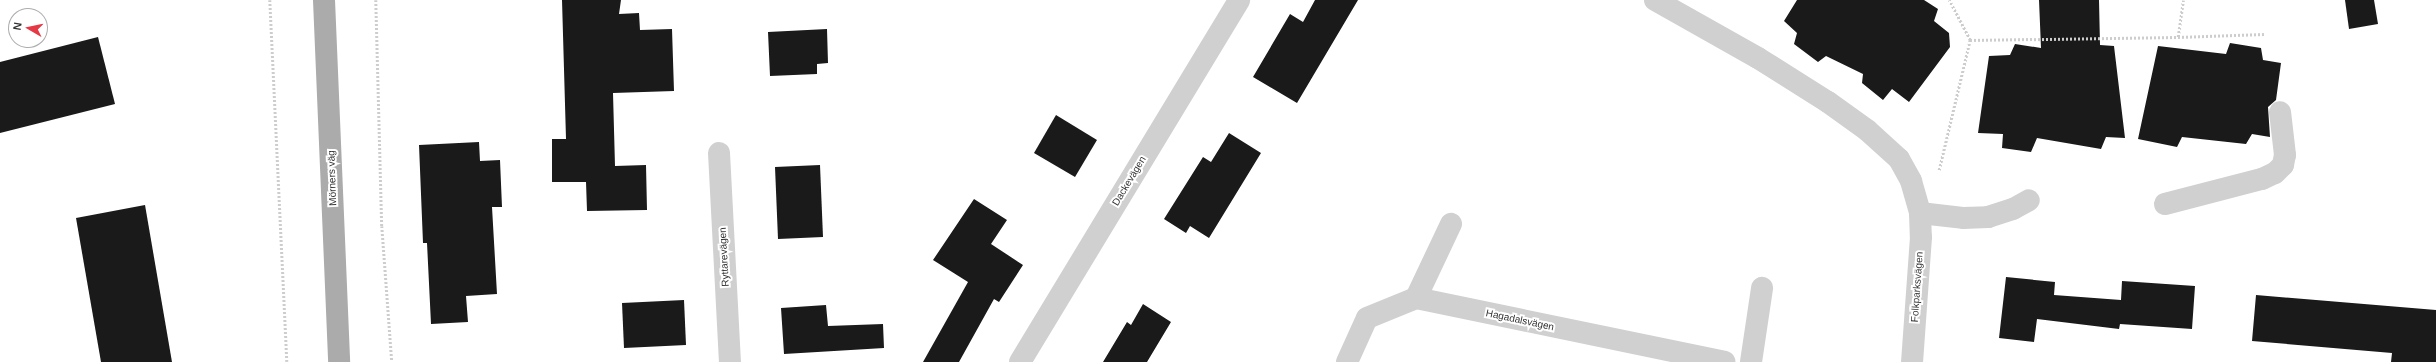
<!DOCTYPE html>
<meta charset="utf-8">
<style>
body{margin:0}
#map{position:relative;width:2436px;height:362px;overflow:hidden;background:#fff;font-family:Arial,sans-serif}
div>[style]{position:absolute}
.building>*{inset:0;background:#1a1a1a}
.path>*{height:2.5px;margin-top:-1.25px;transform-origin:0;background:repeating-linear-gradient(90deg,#cdcdcd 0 2px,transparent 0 4px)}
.minor>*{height:22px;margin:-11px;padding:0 11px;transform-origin:11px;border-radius:11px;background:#d0d0d0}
.major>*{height:22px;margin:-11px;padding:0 11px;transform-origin:11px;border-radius:11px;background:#ababab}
span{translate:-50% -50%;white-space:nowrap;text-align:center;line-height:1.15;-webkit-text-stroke:4px #fff;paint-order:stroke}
.street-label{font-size:10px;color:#333}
.north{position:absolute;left:8px;top:8px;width:40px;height:40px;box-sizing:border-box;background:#fff;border:1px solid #adadad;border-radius:50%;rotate:279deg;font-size:11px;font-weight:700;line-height:16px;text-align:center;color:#333}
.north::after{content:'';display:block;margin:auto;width:14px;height:18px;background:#e63946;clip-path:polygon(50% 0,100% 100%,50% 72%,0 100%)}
</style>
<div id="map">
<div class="building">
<div style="clip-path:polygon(562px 0,621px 0,619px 14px,639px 13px,640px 30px,672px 29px,674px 91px,613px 93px,615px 166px,646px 165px,647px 210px,587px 211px,586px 182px,552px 182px,552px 139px,566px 139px)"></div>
<div style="clip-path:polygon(1315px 0,1358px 0,1297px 103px,1253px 77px,1290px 14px,1303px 22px)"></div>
<div style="clip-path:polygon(1797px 0,1924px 0,1938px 9px,1934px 21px,1949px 33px,1950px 47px,1909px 102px,1892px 89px,1883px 100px,1862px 83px,1863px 74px,1826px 56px,1818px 62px,1794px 44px,1797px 33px,1784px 21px)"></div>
<div style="clip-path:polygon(2039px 0,2099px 0,2100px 45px,2114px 46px,2125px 138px,2106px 137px,2101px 149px,2037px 138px,2031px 152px,2002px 148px,2003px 134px,1978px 133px,1989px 56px,2010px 55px,2015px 44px,2041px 48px)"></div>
<div style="clip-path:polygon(2345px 0,2374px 0,2378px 24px,2349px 29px)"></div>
<div style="clip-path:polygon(827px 29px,828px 63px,817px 64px,817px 74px,770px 76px,768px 32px)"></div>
<div style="clip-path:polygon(98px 37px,115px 104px,0 133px,0 62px)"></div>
<div style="clip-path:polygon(2230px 43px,2261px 48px,2263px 60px,2281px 63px,2276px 100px,2268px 107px,2270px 137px,2252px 134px,2246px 144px,2182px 137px,2177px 147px,2138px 139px,2158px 46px,2226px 54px)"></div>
<div style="clip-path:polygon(1056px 115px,1097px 140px,1075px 177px,1034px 153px)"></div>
<div style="clip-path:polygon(1229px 133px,1261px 153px,1209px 238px,1190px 226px,1186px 233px,1164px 219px,1203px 157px,1211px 162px)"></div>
<div style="clip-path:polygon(479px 142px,480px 161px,500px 160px,502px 207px,492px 207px,497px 294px,466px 296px,468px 322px,431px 324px,427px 243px,423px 243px,419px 145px)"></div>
<div style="clip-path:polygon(820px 165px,823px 237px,778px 239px,775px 167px)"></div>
<div style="clip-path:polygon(974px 199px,1007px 220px,991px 244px,1023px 265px,999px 302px,994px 299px,959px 362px,923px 362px,968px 282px,933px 260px)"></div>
<div style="clip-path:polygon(145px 205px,172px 362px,101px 362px,76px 218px)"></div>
<div style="clip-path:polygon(2006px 277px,2055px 282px,2054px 295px,2121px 300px,2122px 281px,2195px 286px,2192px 329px,2120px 324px,2119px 329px,2037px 319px,2034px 342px,1999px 338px)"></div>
<div style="clip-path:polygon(2256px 295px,2436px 310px,2436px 362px,2391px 362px,2392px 353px,2252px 341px)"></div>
<div style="clip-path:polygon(684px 300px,686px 345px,624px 348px,622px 303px)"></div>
<div style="clip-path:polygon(1143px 304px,1171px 322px,1147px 362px,1103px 362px,1127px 322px,1131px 325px)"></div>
<div style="clip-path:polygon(826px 305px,828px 326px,883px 324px,884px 348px,784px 354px,781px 308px)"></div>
</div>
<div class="path">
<div style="left:270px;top:0;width:362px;rotate:87.3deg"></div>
<div style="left:376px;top:0;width:226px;rotate:88.5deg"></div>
<div style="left:382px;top:226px;width:136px;rotate:85.8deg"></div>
<div style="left:2178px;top:37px;width:86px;rotate:-2deg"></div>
<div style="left:1970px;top:40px;width:208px;rotate:-0.8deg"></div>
<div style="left:2178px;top:37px;width:37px;rotate:-82deg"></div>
<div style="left:1939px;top:170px;width:134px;rotate:-76.6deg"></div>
<div style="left:1970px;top:40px;width:45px;rotate:-117.7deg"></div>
</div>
<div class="minor">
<div style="left:1655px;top:0;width:118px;rotate:29.4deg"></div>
<div style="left:1758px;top:58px;width:83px;rotate:32.2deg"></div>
<div style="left:1828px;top:102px;width:48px;rotate:35.7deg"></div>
<div style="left:1867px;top:130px;width:43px;rotate:42.2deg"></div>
<div style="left:1899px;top:159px;width:25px;rotate:61deg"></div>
<div style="left:1911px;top:181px;width:33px;rotate:74deg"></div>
<div style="left:1920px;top:213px;width:24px;rotate:88deg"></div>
<div style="left:1921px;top:237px;width:125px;rotate:94.1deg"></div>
<div style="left:719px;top:153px;width:209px;rotate:87deg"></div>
<div style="left:2165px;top:204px;width:100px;rotate:-14.5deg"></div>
<div style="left:2262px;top:179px;width:14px;rotate:-25deg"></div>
<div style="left:2275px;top:173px;width:11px;rotate:-45deg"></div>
<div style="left:2283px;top:165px;width:10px;rotate:-79deg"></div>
<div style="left:2285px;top:155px;width:43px;rotate:-96.6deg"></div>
<div style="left:1920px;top:213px;width:43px;rotate:6.6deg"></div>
<div style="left:1963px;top:218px;width:25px;rotate:-2deg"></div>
<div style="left:1988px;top:217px;width:26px;rotate:-18deg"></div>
<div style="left:2013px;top:209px;width:18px;rotate:-29deg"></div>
<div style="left:1416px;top:298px;width:82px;rotate:-64.7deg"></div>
<div style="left:1020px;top:362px;width:423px;rotate:-58.8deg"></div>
<div style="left:1347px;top:362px;width:48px;rotate:-65.6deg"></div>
<div style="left:1367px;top:318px;width:53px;rotate:-22.2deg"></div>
<div style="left:1416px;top:298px;width:315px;rotate:11.7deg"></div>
<div style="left:1751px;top:362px;width:75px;rotate:-81.5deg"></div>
</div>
<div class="major">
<div style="left:324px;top:0;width:362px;rotate:87.6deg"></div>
</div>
<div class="street-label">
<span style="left:332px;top:178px;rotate:-92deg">Mörners väg</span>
<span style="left:1129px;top:181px;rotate:-59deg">Dackevägen</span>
<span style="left:724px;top:257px;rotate:-93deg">Ryttarevägen</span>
<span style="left:1917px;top:287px;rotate:-86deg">Folkparksvägen</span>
<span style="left:1520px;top:320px;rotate:12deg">Hagadalsvägen</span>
</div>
<div class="north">N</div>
</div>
